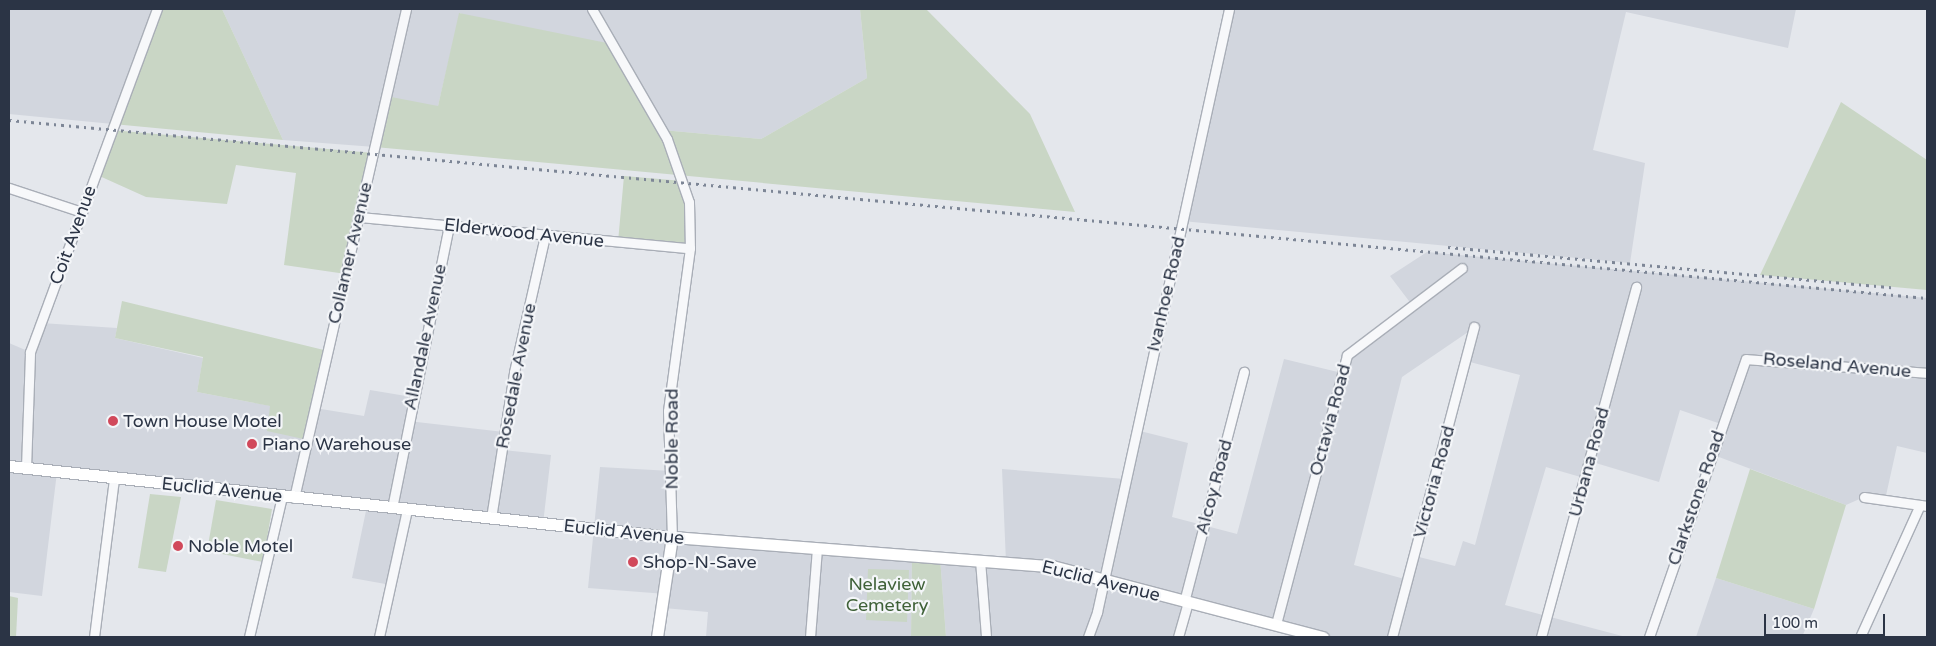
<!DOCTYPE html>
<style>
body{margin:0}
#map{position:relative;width:1936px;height:646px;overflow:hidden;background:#e4e7ec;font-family:"Varela Round",sans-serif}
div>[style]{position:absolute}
.built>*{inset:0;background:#d2d6de}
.green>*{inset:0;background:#c9d6c5}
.roads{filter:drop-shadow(1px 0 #a9aeb7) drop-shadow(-1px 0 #a9aeb7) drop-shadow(0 1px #a9aeb7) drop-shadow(0 -1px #a9aeb7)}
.minor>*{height:9px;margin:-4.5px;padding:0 4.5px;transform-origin:4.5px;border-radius:4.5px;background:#f7f8fa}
.major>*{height:11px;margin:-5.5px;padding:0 5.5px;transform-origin:5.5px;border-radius:5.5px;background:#fff}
.rail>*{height:2.5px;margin-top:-1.25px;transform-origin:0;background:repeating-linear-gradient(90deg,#7d8696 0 2.5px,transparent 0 7.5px)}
.dots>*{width:14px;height:14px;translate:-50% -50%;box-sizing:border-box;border:2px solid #f4f6f9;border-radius:50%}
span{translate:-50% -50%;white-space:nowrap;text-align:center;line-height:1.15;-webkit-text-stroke:4.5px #f4f6f9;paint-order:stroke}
.street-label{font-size:18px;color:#2b3445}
.poi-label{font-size:18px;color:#2b3445}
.left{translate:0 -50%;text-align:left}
.park-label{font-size:18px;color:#3f6138}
.frame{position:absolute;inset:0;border:10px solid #2b3445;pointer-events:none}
.scale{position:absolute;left:1764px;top:614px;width:121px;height:22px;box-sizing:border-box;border:2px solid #2b3445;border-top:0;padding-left:6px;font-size:15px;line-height:18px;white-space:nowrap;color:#2b3445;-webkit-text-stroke:4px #f4f6f9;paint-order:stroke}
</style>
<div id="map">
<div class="built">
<div style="clip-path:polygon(9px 9px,157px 9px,113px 124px,9px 114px)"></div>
<div style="clip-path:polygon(222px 9px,860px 9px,867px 78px,761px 139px,662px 130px,460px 13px,438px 106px,375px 147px,283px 140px)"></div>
<div style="clip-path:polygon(1229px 9px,1796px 9px,1788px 48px,1626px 12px,1593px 150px,1645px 163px,1630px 263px,1182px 221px)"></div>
<div style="clip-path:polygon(evenodd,1427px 252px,1927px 298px,1927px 453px,1897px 446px,1885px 500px,1864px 497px,1846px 505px,1711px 454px,1721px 424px,1680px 410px,1659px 482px,1589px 461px,1584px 478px,1546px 467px,1505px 605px,1626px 637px,1323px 637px,1188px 603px,1178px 637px,946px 637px,940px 557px,1006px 562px,1002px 469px,1125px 479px,1136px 430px,1188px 443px,1172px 517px,1237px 534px,1284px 359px,1342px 373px,1347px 355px,1412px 305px,1390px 276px,1427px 252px,1474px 328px,1466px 361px,1520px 375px,1475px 545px,1463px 541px,1455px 566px,1415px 556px,1408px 580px,1354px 565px,1402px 377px,1474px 328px)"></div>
<div style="clip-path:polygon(41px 323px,117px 328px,115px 338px,203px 358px,197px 392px,271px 406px,267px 431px,315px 408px,364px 416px,370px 390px,412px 397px,408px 421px,504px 432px,502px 450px,551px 455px,543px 524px,408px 510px,391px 585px,352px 578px,367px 506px,57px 472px,42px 596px,9px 592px,9px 343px,30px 352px)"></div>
<div style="clip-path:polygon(600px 467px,671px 471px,672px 537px,912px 555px,911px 637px,706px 637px,708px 612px,664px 608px,666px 594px,588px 588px)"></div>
<div style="clip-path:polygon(1716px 578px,1814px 609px,1802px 637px,1696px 637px)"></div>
</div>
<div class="green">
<div style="clip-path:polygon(157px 9px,222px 9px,283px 140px,113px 124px)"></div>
<div style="clip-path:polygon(860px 9px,926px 9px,1030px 114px,1075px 212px,375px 147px,386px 96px,438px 106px,459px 13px,612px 44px,662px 130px,761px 139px,867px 78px)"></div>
<div style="clip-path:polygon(1841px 102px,1927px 160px,1927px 290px,1760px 275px)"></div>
<div style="clip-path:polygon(111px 130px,373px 153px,346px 274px,284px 265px,296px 173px,236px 165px,227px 204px,146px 197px,95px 174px)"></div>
<div style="clip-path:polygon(624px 176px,683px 181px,690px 248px,618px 242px)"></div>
<div style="clip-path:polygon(122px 301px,328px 351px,308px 440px,267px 431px,270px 406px,197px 392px,203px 357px,115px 338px)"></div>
<div style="clip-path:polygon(1750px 469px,1846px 505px,1814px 609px,1716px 578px)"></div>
<div style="clip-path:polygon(150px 494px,181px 497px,166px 572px,138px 568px)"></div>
<div style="clip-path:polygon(216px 500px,272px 509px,263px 562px,207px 551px)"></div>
<div style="clip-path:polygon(912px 555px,940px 557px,946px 637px,911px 637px)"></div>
<div style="clip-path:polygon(868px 569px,909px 570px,907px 622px,866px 620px)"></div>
<div style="clip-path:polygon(9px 596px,18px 598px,16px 637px,9px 637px)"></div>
</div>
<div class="roads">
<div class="minor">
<div style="left:592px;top:9px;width:150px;rotate:60deg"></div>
<div style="left:667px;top:139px;width:67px;rotate:70.8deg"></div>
<div style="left:689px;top:202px;width:46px;rotate:88.8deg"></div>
<div style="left:690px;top:248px;width:164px;rotate:97.7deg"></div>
<div style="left:668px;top:411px;width:126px;rotate:88.2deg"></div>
<div style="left:9px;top:188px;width:77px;rotate:18.2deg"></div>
<div style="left:359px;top:217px;width:332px;rotate:5.4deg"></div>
<div style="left:26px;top:468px;width:116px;rotate:-88deg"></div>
<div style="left:30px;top:352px;width:366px;rotate:-69.7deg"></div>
<div style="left:1864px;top:497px;width:64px;rotate:8.1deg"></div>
<div style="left:294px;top:498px;width:502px;rotate:-77.1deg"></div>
<div style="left:392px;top:508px;width:289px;rotate:-78.6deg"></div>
<div style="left:491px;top:518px;width:148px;rotate:-81deg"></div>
<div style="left:514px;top:372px;width:139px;rotate:-77.2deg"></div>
<div style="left:980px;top:560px;width:77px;rotate:85.5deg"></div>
<div style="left:1184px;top:602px;width:238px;rotate:-75.4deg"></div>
<div style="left:1276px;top:624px;width:278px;rotate:-75.2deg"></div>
<div style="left:1347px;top:355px;width:144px;rotate:-37.1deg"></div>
<div style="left:94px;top:637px;width:159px;rotate:-82.8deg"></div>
<div style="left:249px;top:637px;width:145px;rotate:-76.8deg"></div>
<div style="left:379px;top:637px;width:130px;rotate:-77.6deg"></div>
<div style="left:810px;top:637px;width:89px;rotate:-85.5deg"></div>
<div style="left:1088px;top:637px;width:27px;rotate:-70deg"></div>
<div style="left:1097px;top:612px;width:617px;rotate:-77.65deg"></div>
<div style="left:1178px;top:637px;width:35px;rotate:-74deg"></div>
<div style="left:1392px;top:637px;width:321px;rotate:-75.2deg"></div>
<div style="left:1541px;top:637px;width:363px;rotate:-74.8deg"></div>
<div style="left:1649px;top:637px;width:294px;rotate:-70.8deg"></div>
<div style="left:1746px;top:359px;width:182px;rotate:4.4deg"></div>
<div style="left:1860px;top:637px;width:145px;rotate:-65.6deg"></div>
</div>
<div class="major">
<div style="left:9px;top:466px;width:667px;rotate:6.11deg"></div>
<div style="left:672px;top:537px;width:381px;rotate:4.4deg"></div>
<div style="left:1052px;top:566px;width:280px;rotate:14.7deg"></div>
<div style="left:657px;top:637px;width:101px;rotate:-81.5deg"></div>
</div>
</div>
<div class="rail">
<div style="left:9px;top:120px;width:1926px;rotate:5.3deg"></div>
<div style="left:1448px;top:247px;width:445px;rotate:5.2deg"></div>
</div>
<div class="dots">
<div style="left:113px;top:421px;background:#d1495b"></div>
<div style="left:252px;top:444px;background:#d1495b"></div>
<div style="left:178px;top:546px;background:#d1495b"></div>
<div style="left:633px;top:562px;background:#d1495b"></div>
</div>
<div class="street-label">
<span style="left:524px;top:233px;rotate:6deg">Elderwood Avenue</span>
<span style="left:73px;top:235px;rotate:-70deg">Coit Avenue</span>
<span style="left:350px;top:253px;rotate:-77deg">Collamer Avenue</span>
<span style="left:1166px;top:294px;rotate:-77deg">Ivanhoe Road</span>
<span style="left:425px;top:337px;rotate:-78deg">Allandale Avenue</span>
<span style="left:1837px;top:365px;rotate:5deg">Roseland Avenue</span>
<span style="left:516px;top:376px;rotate:-79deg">Rosedale Avenue</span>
<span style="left:1330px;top:420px;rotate:-75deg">Octavia Road</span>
<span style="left:672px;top:439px;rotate:-90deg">Noble Road</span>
<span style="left:1589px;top:462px;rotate:-75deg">Urbana Road</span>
<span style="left:1434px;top:482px;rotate:-75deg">Victoria Road</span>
<span style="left:1214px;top:487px;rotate:-75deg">Alcoy Road</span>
<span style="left:222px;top:490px;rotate:6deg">Euclid Avenue</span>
<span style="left:1696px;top:498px;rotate:-71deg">Clarkstone Road</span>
<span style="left:624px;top:532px;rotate:6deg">Euclid Avenue</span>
<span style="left:1101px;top:581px;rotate:14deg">Euclid Avenue</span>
</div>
<div class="poi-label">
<span class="left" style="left:123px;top:421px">Town House Motel</span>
<span class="left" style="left:262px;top:444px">Piano Warehouse</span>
<span class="left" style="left:188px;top:546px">Noble Motel</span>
<span class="left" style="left:643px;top:562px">Shop-N-Save</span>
</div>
<div class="park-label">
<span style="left:887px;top:595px">Nelaview<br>Cemetery</span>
</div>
<div class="frame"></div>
<div class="scale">100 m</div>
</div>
